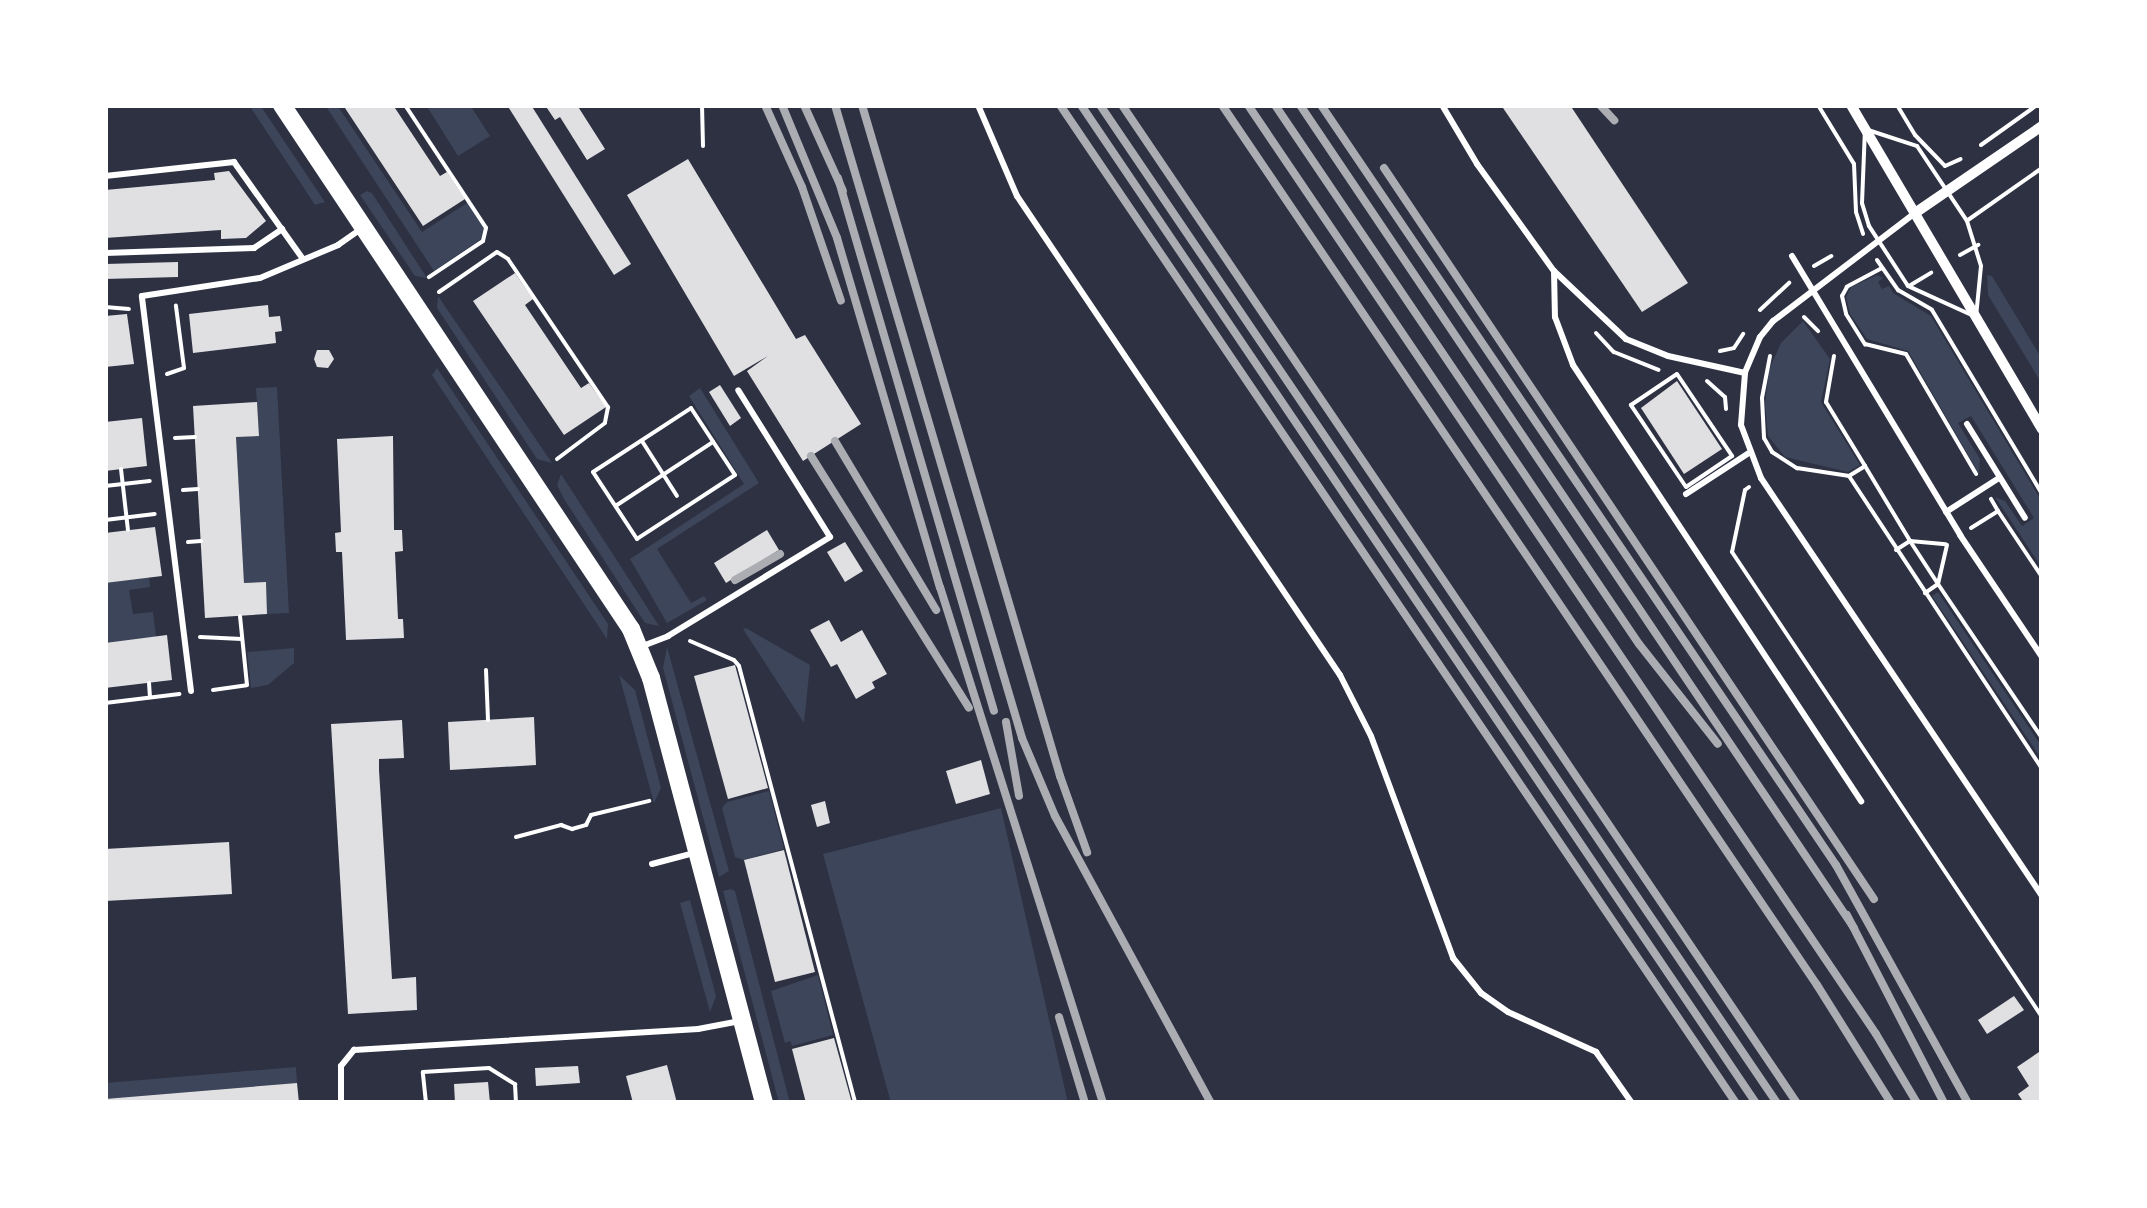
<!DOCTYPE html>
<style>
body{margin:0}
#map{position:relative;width:2147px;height:1208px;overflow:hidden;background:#2d3142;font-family:"Golos Text",sans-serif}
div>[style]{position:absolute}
.green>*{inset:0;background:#3c4559}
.building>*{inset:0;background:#e0e0e3}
.path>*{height:4px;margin:-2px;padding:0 2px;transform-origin:2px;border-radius:2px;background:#fff}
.service>*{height:6px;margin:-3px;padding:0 3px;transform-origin:3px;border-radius:3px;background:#fff}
.minor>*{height:10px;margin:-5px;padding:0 5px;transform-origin:5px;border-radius:5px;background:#fff}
.tertiary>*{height:18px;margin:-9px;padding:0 9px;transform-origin:9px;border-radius:9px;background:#fff}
.rail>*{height:8px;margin:-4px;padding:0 4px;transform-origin:4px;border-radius:4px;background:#abadb3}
span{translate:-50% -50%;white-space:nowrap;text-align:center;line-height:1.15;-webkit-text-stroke:8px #fff;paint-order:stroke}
.frame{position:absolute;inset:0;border:108px solid #fff;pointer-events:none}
</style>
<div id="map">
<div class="green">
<div style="clip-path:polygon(249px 105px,260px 105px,325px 202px,315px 205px)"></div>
<div style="clip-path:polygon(325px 105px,337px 105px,422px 232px,467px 203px,484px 226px,484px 237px,434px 271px)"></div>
<div style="clip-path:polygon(426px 105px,470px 105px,490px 136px,458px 156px)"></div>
<div style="clip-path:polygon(367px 191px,372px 193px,427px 278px,415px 276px,360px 195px)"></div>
<div style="clip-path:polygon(1877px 275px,1883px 278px,1878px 282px,1882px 289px,1889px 286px,1893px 293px,1931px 316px,2042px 502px,2042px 568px,1995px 497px,2005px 501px,2022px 526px,2034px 518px,1971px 416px,1958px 423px,1980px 459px,1979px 474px,1908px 351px,1867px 339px,1850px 314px,1846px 297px,1851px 287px)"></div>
<div style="clip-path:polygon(1987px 275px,1992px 276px,2042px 359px,2042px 384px,1988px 295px)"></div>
<div style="clip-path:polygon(438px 296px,508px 398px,552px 463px,537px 459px,437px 308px)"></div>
<div style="clip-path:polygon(1803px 321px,1830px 359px,1821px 402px,1860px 465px,1848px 472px,1785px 457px,1768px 436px,1765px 404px,1769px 370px,1781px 343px)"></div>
<div style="clip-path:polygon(437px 368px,608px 624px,607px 639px,432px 375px)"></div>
<div style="clip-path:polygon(277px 387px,289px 613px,267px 614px,266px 582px,244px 583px,236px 437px,259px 436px,256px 388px)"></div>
<div style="clip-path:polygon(700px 388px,759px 483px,657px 549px,691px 603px,704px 596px,707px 600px,667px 623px,630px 559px,744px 484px,689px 396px)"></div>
<div style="clip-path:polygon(561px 474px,638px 593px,659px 626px,645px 623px,564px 499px,557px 485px)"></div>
<div style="clip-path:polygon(149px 577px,150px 587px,129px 590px,133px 614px,153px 612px,156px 637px,105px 643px,105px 583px)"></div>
<div style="clip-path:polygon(1938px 592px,2042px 747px,2042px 760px,1932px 596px)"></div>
<div style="clip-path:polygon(746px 628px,810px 665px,804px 723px,743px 629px)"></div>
<div style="clip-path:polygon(667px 647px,729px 871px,719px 877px,663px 668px)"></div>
<div style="clip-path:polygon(294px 648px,294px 663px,268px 685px,251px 688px,247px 652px)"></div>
<div style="clip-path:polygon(619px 675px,635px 690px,661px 788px,654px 803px)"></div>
<div style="clip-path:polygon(769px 791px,784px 849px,743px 860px,735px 857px,722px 808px,727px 802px)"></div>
<div style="clip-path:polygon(1001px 808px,1068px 1103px,891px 1103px,823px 854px)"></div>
<div style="clip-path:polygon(731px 889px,735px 891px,790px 1103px,779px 1103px,723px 891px)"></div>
<div style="clip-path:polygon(690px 900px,716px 996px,710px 1012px,680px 903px)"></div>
<div style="clip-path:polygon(818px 975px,833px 1035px,792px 1046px,790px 1041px,785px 1043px,771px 991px)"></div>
<div style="clip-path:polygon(296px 1067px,297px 1083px,105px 1099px,105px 1083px)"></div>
</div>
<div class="building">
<div style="clip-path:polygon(343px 105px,393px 105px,440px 176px,447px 172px,465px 199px,423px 226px)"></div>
<div style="clip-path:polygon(507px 105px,531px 105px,631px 264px,614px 275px)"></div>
<div style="clip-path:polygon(545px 105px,577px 105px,605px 149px,587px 160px,560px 117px,555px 120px)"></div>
<div style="clip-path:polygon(1501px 105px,1570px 105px,1688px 283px,1642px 312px)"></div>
<div style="clip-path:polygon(688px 159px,796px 339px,805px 335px,861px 424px,803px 461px,747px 371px,768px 356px,734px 376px,627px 195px)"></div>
<div style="clip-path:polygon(229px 171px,266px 221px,246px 238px,221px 239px,221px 230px,105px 238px,105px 190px,215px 180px,214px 173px)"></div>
<div style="clip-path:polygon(178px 262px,178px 277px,105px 279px,105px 264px)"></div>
<div style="clip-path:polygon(515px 273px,533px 299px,525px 305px,581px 388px,589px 383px,606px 407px,564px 435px,473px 301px)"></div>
<div style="clip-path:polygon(268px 305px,269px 317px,280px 316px,282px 331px,275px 332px,276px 343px,193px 353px,189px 314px)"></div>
<div style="clip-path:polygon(127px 314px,134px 364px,105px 367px,105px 316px)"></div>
<div style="clip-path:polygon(317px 350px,329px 350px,334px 359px,328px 368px,317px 367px,314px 359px)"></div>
<div style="clip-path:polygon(1677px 381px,1722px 449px,1684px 474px,1641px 408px)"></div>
<div style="clip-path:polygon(720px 385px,741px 418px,730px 426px,709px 392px)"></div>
<div style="clip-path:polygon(257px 402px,259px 436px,236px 437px,244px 583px,266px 582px,267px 614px,205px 618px,193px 406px)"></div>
<div style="clip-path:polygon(142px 418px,147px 466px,105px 471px,105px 422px)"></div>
<div style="clip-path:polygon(393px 436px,394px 530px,402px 530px,403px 551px,395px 552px,398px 619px,403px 619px,404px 638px,346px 640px,342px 552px,336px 552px,335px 533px,341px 532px,337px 439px)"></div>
<div style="clip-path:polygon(155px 527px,162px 576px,105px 583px,105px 533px)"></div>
<div style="clip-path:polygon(767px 530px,779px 550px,726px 583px,714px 563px)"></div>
<div style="clip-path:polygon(845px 542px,863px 571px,845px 582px,827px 552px)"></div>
<div style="clip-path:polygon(829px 620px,841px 642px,862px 630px,887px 674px,872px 682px,875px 688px,856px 699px,837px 664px,831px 667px,810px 630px)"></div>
<div style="clip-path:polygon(167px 635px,172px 680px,105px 688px,105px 643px)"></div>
<div style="clip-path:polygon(735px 665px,768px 788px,728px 799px,694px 676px)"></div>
<div style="clip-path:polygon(534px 717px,536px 765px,450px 770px,448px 722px)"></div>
<div style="clip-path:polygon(402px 720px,404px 758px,379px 759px,379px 770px,392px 979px,416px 977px,417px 1010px,348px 1014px,331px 724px)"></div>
<div style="clip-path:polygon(981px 760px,990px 794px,956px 804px,946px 771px)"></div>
<div style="clip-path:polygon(825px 801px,830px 823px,817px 827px,811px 805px)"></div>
<div style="clip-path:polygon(229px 842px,232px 894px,105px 901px,105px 849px)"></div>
<div style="clip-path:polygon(784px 850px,815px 972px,775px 982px,744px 860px)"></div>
<div style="clip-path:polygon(2014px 996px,2024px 1010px,1987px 1034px,1978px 1020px)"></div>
<div style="clip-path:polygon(834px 1038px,852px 1103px,806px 1103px,792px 1049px)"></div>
<div style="clip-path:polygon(2042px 1050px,2042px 1103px,2024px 1103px,2018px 1094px,2029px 1086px,2017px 1067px)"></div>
<div style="clip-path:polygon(667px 1065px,677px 1103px,633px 1103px,626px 1076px)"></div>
<div style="clip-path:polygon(578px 1066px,580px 1083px,536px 1086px,535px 1068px)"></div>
<div style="clip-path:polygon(488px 1082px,490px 1103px,455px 1103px,454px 1084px)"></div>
<div style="clip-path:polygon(297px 1083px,299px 1103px,105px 1103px,105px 1099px)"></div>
</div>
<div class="path">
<div style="left:405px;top:105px;width:147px;rotate:56.6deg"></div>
<div style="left:486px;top:228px;width:13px;rotate:103deg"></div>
<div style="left:483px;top:241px;width:65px;rotate:146.3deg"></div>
<div style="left:702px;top:105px;width:41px;rotate:88.6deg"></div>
<div style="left:1818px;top:105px;width:69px;rotate:58.6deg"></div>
<div style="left:1854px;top:164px;width:48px;rotate:87.6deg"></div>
<div style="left:1856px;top:212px;width:23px;rotate:72deg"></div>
<div style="left:1897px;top:105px;width:35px;rotate:59deg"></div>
<div style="left:1915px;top:135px;width:43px;rotate:45.9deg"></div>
<div style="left:1945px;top:166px;width:17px;rotate:-24deg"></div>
<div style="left:1865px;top:129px;width:55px;rotate:18.1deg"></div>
<div style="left:1917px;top:146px;width:90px;rotate:56.3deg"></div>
<div style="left:1967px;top:221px;width:47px;rotate:72.7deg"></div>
<div style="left:1981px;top:266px;width:51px;rotate:95.6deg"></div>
<div style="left:1976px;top:317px;width:75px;rotate:-155.5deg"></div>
<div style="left:1908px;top:286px;width:72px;rotate:-123deg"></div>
<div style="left:1869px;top:226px;width:24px;rotate:-107deg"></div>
<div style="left:1862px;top:203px;width:74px;rotate:-87.7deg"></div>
<div style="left:1981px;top:145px;width:69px;rotate:-35.5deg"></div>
<div style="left:1968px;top:220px;width:90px;rotate:-35.1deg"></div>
<div style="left:1960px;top:255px;width:21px;rotate:-29deg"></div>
<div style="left:1877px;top:260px;width:37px;rotate:55deg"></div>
<div style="left:1898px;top:290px;width:39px;rotate:30deg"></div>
<div style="left:1932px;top:310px;width:214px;rotate:59.1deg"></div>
<div style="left:1814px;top:266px;width:20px;rotate:-30deg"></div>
<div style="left:1882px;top:268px;width:40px;rotate:152deg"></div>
<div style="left:1847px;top:287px;width:10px;rotate:119deg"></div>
<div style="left:1842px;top:296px;width:18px;rotate:77deg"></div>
<div style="left:1846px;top:314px;width:36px;rotate:58deg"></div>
<div style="left:1865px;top:344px;width:42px;rotate:13.7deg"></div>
<div style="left:1906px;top:354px;width:139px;rotate:59.7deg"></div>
<div style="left:1909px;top:286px;width:26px;rotate:-31deg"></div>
<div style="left:439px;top:292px;width:70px;rotate:-34.6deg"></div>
<div style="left:497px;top:252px;width:13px;rotate:32deg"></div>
<div style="left:508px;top:259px;width:179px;rotate:56deg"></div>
<div style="left:608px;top:407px;width:16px;rotate:101deg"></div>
<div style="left:605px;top:423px;width:60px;rotate:143.1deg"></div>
<div style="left:105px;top:307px;width:24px;rotate:5deg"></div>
<div style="left:1760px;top:310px;width:40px;rotate:-43deg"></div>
<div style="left:1804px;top:317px;width:20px;rotate:45deg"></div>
<div style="left:1596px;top:333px;width:26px;rotate:47deg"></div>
<div style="left:1614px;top:352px;width:48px;rotate:21.8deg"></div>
<div style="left:1720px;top:351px;width:14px;rotate:-12deg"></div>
<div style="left:1734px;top:348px;width:17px;rotate:-57deg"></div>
<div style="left:1770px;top:356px;width:43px;rotate:100.8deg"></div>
<div style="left:1762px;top:398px;width:40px;rotate:87.1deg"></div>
<div style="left:1764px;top:438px;width:16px;rotate:60deg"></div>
<div style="left:1772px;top:452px;width:30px;rotate:33deg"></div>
<div style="left:1797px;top:468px;width:53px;rotate:8.7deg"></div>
<div style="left:1849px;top:476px;width:19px;rotate:-32deg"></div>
<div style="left:1834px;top:356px;width:47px;rotate:99.9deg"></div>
<div style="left:1826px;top:402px;width:75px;rotate:58.6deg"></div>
<div style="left:1865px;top:466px;width:87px;rotate:59deg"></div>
<div style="left:1910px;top:541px;width:36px;rotate:5deg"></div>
<div style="left:167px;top:374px;width:18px;rotate:-19deg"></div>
<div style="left:184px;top:368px;width:63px;rotate:-97.4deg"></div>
<div style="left:1677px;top:374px;width:99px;rotate:56.1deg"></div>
<div style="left:1732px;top:456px;width:55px;rotate:146deg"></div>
<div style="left:1686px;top:487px;width:99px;rotate:-123.9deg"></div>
<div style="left:1631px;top:405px;width:55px;rotate:-34deg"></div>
<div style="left:1707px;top:381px;width:24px;rotate:42deg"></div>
<div style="left:1725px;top:397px;width:12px;rotate:85deg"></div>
<div style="left:691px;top:408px;width:80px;rotate:56.7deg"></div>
<div style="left:735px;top:475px;width:117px;rotate:146.9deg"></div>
<div style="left:637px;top:539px;width:80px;rotate:-123.3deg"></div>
<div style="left:593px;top:472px;width:117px;rotate:-33.1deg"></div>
<div style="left:175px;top:438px;width:20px;rotate:-3deg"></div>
<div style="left:642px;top:441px;width:65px;rotate:57.5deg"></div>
<div style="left:121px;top:469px;width:61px;rotate:83.5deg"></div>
<div style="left:1849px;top:476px;width:351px;rotate:56.6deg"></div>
<div style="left:105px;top:486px;width:45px;rotate:-6.3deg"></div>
<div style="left:1749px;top:487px;width:5px;rotate:143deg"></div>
<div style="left:1745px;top:490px;width:63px;rotate:101.8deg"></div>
<div style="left:1732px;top:552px;width:559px;rotate:56.31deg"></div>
<div style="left:183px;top:490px;width:15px;rotate:-4deg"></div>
<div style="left:617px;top:505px;width:115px;rotate:-33.3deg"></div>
<div style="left:1998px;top:511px;width:79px;rotate:56.3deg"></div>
<div style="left:105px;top:520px;width:50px;rotate:-6.8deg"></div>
<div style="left:1971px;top:528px;width:32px;rotate:-32deg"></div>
<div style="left:1998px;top:511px;width:14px;rotate:-120deg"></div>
<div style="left:188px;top:542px;width:13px;rotate:-4deg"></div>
<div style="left:1947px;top:545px;width:40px;rotate:103deg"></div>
<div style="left:1938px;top:584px;width:186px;rotate:56deg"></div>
<div style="left:1896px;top:550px;width:17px;rotate:-33deg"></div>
<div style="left:1910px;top:541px;width:51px;rotate:56.9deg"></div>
<div style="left:1938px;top:584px;width:16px;rotate:145deg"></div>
<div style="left:200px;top:637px;width:42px;rotate:2.7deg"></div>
<div style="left:690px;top:641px;width:48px;rotate:23.4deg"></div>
<div style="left:734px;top:660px;width:8px;rotate:50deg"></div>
<div style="left:739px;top:666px;width:452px;rotate:75.1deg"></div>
<div style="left:486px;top:670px;width:50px;rotate:87.7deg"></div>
<div style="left:149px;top:683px;width:14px;rotate:86deg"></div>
<div style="left:213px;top:690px;width:34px;rotate:-8deg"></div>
<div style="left:247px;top:685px;width:69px;rotate:-95.8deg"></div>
<div style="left:105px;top:703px;width:75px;rotate:-6.9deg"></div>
<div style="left:516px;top:837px;width:47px;rotate:-14.9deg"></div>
<div style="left:561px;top:825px;width:12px;rotate:20deg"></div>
<div style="left:572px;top:829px;width:15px;rotate:-16deg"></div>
<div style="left:586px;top:825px;width:11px;rotate:-63deg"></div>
<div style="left:591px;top:815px;width:60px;rotate:-13.6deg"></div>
<div style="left:426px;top:1103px;width:31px;rotate:-96deg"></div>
<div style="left:423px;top:1072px;width:66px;rotate:-3.5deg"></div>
<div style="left:489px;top:1068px;width:31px;rotate:32deg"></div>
<div style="left:515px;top:1084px;width:19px;rotate:87deg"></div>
</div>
<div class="service">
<div style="left:978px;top:105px;width:99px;rotate:66.8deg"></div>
<div style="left:1017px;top:196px;width:578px;rotate:56.01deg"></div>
<div style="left:1340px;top:675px;width:68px;rotate:63.1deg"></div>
<div style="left:1371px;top:736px;width:237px;rotate:69.7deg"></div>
<div style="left:1453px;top:958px;width:45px;rotate:51.3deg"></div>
<div style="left:1481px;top:993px;width:33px;rotate:35deg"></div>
<div style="left:1508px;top:1012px;width:97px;rotate:24.4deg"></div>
<div style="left:1596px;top:1052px;width:62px;rotate:54.8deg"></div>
<div style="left:1442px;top:105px;width:69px;rotate:59.3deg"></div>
<div style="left:1477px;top:164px;width:132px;rotate:54.3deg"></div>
<div style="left:1554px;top:271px;width:99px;rotate:43.4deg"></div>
<div style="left:1626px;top:339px;width:45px;rotate:22deg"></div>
<div style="left:1668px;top:356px;width:79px;rotate:12.4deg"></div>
<div style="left:105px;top:176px;width:130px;rotate:-6.2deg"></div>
<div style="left:234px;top:162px;width:119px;rotate:54.6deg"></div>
<div style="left:1915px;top:213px;width:178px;rotate:142.7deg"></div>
<div style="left:1773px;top:321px;width:21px;rotate:129deg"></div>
<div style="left:1760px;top:337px;width:39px;rotate:113deg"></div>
<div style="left:1745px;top:373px;width:52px;rotate:94.4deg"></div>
<div style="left:1741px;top:425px;width:57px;rotate:69.3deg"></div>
<div style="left:1761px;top:478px;width:504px;rotate:56.09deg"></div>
<div style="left:105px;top:253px;width:149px;rotate:-1.9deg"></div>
<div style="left:254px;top:248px;width:34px;rotate:-34deg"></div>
<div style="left:1792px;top:256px;width:326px;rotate:58.9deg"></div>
<div style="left:1960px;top:535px;width:147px;rotate:56.1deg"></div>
<div style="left:1554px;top:271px;width:46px;rotate:88.8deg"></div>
<div style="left:1555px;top:317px;width:51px;rotate:69.4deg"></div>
<div style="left:1573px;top:365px;width:523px;rotate:56.55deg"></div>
<div style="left:1967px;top:424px;width:110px;rotate:58.3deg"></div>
<div style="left:1686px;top:494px;width:75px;rotate:-33.1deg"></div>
<div style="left:1946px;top:512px;width:63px;rotate:-32.7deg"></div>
<div style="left:640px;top:647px;width:30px;rotate:-21deg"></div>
<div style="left:668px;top:636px;width:190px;rotate:-31.4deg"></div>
<div style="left:830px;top:537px;width:173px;rotate:-122deg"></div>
<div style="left:191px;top:691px;width:398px;rotate:-97.1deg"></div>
<div style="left:142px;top:296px;width:119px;rotate:-8.7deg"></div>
<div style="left:260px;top:278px;width:85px;rotate:-22.9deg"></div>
<div style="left:338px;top:245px;width:29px;rotate:-35deg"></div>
<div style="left:652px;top:864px;width:43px;rotate:-14.7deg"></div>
<div style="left:341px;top:1103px;width:37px;rotate:-90deg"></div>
<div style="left:341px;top:1066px;width:21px;rotate:-51deg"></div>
<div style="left:354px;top:1050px;width:345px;rotate:-3.5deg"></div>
<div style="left:698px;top:1029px;width:43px;rotate:-10.8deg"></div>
</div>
<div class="minor">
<div style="left:1851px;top:105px;width:376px;rotate:59.5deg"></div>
<div style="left:1915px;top:213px;width:154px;rotate:-34.4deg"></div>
</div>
<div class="tertiary">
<div style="left:282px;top:105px;width:630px;rotate:56.34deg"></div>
<div style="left:631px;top:629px;width:53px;rotate:67.8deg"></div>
<div style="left:651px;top:678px;width:440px;rotate:75.1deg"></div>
</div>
<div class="rail">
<div style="left:765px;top:105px;width:90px;rotate:65.7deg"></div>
<div style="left:802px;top:187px;width:120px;rotate:71.1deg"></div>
<div style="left:782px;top:105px;width:144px;rotate:67.5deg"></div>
<div style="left:837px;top:238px;width:364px;rotate:73.6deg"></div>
<div style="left:940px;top:587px;width:541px;rotate:72.47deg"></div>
<div style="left:804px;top:105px;width:94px;rotate:65.6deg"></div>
<div style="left:835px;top:105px;width:660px;rotate:73.54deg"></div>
<div style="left:1022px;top:738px;width:85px;rotate:67.1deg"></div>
<div style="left:1055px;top:816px;width:327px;rotate:61.5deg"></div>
<div style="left:862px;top:105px;width:700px;rotate:73.56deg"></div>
<div style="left:1060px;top:776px;width:81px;rotate:70.4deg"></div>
<div style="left:1060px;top:105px;width:1205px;rotate:55.89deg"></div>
<div style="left:1081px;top:105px;width:1205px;rotate:55.93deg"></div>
<div style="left:1100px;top:105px;width:1206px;rotate:55.85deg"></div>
<div style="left:1122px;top:105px;width:1205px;rotate:55.93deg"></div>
<div style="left:1222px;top:105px;width:1062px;rotate:55.94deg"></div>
<div style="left:1817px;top:985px;width:139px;rotate:57.9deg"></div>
<div style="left:1248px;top:105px;width:1121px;rotate:55.94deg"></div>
<div style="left:1876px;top:1034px;width:80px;rotate:59.3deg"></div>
<div style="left:1275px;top:105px;width:650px;rotate:55.97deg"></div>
<div style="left:1639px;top:644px;width:127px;rotate:51.7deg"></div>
<div style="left:1300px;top:105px;width:992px;rotate:56.05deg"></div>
<div style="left:1321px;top:105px;width:918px;rotate:55.88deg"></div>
<div style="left:1836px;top:865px;width:272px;rotate:61deg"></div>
<div style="left:1600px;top:105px;width:21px;rotate:47deg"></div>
<div style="left:1384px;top:168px;width:880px;rotate:56.17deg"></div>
<div style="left:838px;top:178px;width:555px;rotate:73.69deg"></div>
<div style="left:835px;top:441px;width:197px;rotate:59.1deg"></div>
<div style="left:811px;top:456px;width:297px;rotate:57.9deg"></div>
<div style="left:735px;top:580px;width:52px;rotate:-30deg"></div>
<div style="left:1006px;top:722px;width:75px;rotate:80deg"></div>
<div style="left:1847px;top:915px;width:212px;rotate:62.7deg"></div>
<div style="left:1059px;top:1017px;width:90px;rotate:73.2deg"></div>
</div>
<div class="frame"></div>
</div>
